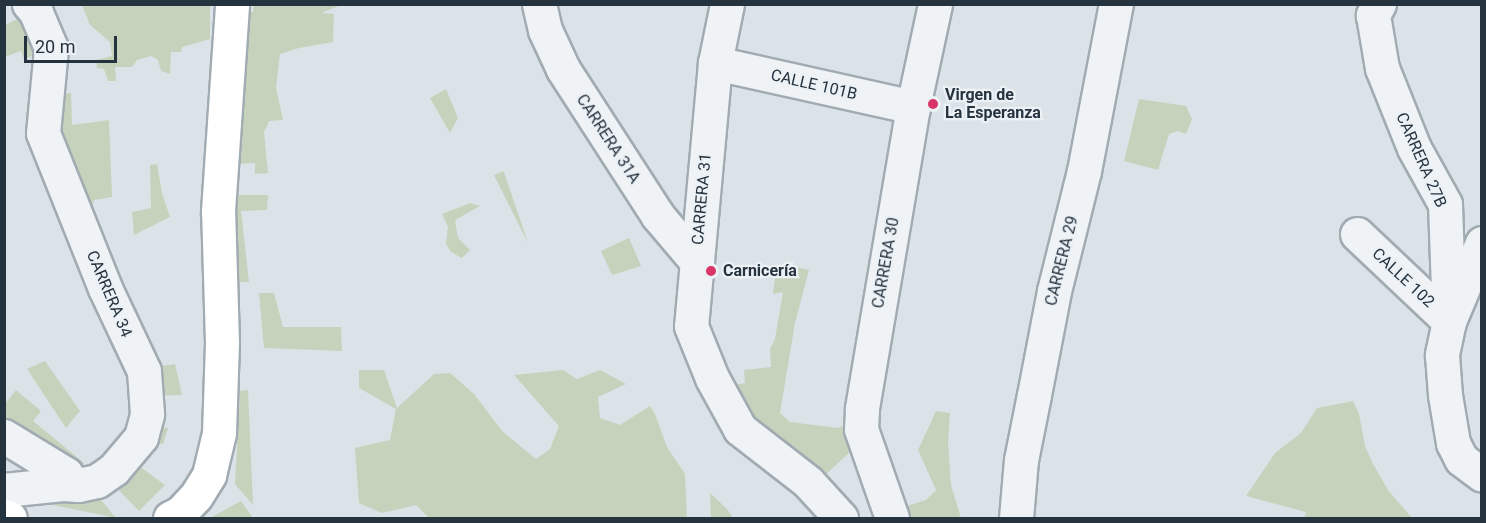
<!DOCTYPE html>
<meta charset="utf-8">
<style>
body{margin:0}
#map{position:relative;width:1486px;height:523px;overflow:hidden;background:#dce3e8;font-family:Roboto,sans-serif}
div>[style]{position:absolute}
.green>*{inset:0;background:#c6d2bc}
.roads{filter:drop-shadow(2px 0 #a1abb2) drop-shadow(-2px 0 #a1abb2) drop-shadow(0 2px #a1abb2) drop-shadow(0 -2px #a1abb2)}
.minor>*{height:33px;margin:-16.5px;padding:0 16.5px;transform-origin:16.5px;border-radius:16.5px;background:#eff3f6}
.major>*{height:33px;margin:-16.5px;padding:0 16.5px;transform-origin:16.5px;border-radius:16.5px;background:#fff}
.dots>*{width:16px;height:16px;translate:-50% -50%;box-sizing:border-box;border:3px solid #ecf1f5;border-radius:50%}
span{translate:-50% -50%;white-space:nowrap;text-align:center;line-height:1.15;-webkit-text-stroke:4.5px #ecf1f5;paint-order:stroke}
.street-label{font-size:16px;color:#25333f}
.poi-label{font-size:16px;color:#25333f;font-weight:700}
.left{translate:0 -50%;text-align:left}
.frame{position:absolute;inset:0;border:6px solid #25333f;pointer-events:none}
.scale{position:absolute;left:24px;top:36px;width:93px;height:27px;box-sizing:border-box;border:3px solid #25333f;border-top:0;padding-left:8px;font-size:18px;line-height:21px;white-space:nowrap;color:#25333f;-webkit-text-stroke:4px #ecf1f5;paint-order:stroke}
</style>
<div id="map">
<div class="green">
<div style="clip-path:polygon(82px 5px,210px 5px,210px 39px,182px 47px,181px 52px,171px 52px,170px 74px,161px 71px,158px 60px,151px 56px,137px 60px,132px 67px,115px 67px,116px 81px,108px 81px,104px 69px,97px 68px,96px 60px,112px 56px,110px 42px,90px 25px)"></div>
<div style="clip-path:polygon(254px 5px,341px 5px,321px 13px,334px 14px,333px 42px,299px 48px,280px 54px,276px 88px,283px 120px,269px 121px,268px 124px,264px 132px,268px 173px,255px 174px,255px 163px,235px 164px,241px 12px,253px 12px)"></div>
<div style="clip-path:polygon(24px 16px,39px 53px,24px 59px,21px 51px,5px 57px,5px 25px)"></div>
<div style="clip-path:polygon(446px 89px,458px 118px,450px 133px,430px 98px)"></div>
<div style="clip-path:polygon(71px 93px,72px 125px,109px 120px,112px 197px,94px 200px,87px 226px,49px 129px,52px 94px)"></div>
<div style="clip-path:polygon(1139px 99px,1186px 106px,1192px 119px,1186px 134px,1178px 131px,1169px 134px,1158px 170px,1124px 161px)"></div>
<div style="clip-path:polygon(157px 164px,162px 193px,170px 217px,134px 235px,132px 212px,151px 208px,150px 165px)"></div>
<div style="clip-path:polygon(504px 171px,504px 172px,528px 243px,494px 175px)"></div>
<div style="clip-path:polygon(231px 195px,268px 195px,267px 210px,241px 211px,249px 282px,238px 282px)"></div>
<div style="clip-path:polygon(470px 203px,480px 206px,455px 220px,458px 238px,470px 250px,462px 258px,451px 252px,446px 244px,448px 227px,442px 214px)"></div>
<div style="clip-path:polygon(629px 238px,641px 266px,612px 275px,601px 251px)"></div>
<div style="clip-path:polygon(791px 266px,809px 270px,795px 323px,780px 413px,790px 422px,838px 428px,843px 426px,851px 451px,822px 478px,749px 416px,726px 387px,745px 383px,744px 370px,771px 367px,770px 349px,775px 339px,783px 292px,773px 294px,775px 277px,784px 278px)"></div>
<div style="clip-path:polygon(259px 293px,274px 293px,283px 327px,341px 327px,342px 351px,264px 348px)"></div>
<div style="clip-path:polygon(45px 361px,80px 411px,66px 428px,27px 369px)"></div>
<div style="clip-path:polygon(175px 364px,182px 395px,157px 396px,154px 426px,168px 428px,163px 444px,153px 442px,139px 466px,165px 485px,139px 511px,110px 481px,148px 368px)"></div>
<div style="clip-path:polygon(359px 370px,384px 370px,397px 408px,434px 374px,450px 373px,474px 394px,503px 432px,536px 459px,550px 449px,559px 426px,514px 375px,563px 370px,577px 379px,600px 370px,626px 384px,598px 397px,600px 418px,620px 425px,650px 406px,655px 414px,667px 447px,685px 474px,687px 518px,429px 518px,416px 505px,382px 513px,359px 503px,355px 448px,390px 440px,396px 409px,359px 388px)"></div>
<div style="clip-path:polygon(16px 390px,41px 411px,33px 421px,84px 463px,74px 475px,5px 417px,5px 404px)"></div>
<div style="clip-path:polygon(248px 390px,253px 505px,235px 484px,240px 391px)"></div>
<div style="clip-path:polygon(1353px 401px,1359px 414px,1365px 446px,1373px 464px,1388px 490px,1412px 518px,1304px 518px,1306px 512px,1246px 496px,1275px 453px,1301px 433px,1317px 408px)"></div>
<div style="clip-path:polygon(936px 411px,950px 413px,948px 443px,951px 485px,961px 518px,903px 518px,899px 511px,910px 505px,926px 500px,936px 490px,918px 450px)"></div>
<div style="clip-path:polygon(92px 489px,116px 518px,53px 505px)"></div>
<div style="clip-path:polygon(710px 493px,727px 509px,732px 516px,730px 518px,711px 518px)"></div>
<div style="clip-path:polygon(241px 501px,253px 518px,210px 518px)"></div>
</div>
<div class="roads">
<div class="minor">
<div style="left:539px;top:4px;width:27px;rotate:77deg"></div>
<div style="left:545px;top:30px;width:43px;rotate:65.2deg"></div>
<div style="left:563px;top:69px;width:175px;rotate:57.1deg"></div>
<div style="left:658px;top:216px;width:60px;rotate:49.7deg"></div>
<div style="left:727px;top:4px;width:60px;rotate:101.5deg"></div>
<div style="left:715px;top:63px;width:264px;rotate:95.2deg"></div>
<div style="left:691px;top:326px;width:56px;rotate:68deg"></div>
<div style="left:712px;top:378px;width:58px;rotate:61.2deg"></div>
<div style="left:740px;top:429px;width:86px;rotate:37.9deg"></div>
<div style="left:808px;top:482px;width:49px;rotate:47.5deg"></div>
<div style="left:1379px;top:4px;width:13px;rotate:119deg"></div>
<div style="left:1373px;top:15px;width:54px;rotate:80.4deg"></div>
<div style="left:1382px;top:68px;width:86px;rotate:68.2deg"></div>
<div style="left:1414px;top:148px;width:64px;rotate:61deg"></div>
<div style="left:1445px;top:204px;width:117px;rotate:88deg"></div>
<div style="left:715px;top:63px;width:203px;rotate:12.5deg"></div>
<div style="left:1357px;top:234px;width:127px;rotate:43.4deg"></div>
<div style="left:1482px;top:243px;width:85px;rotate:112.9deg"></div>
<div style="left:1449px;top:321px;width:35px;rotate:102deg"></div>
<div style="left:1442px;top:355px;width:40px;rotate:85.7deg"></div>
<div style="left:1445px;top:395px;width:49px;rotate:80.5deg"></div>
<div style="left:1453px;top:443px;width:18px;rotate:63deg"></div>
<div style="left:1461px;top:459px;width:26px;rotate:37deg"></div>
<div style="left:4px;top:436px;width:73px;rotate:31.5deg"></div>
<div style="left:66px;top:474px;width:10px;rotate:107deg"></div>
<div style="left:4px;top:490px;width:59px;rotate:-5.8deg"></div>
<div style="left:63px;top:484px;width:15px;rotate:4deg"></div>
<div style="left:78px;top:485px;width:19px;rotate:-12deg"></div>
<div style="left:97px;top:481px;width:21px;rotate:-35deg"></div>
<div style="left:114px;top:469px;width:42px;rotate:-49.8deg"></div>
<div style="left:141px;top:437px;width:24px;rotate:-75deg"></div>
<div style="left:147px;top:414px;width:43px;rotate:-94deg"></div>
<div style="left:144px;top:371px;width:92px;rotate:-115.2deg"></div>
<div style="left:105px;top:288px;width:167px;rotate:-111.8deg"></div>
<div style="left:43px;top:133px;width:85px;rotate:-84.6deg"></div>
<div style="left:51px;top:48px;width:39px;rotate:-113deg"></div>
<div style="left:36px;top:12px;width:11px;rotate:-131deg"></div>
<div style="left:892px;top:518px;width:94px;rotate:-109.2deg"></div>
<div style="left:861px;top:429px;width:21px;rotate:-87deg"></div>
<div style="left:862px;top:408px;width:305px;rotate:-80.4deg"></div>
<div style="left:913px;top:107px;width:105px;rotate:-77.9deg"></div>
<div style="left:1016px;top:518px;width:58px;rotate:-85.1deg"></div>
<div style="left:1021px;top:460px;width:66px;rotate:-78.7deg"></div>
<div style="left:1034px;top:395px;width:106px;rotate:-79.1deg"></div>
<div style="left:1054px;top:291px;width:124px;rotate:-76deg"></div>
<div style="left:1084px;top:171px;width:170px;rotate:-79.2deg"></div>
</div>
<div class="major">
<div style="left:4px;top:516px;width:6px;rotate:18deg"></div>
<div style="left:170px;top:518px;width:11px;rotate:-27deg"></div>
<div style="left:180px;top:513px;width:23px;rotate:-47deg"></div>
<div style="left:196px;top:496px;width:25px;rotate:-58deg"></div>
<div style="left:209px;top:475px;width:43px;rotate:-76.6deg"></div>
<div style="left:219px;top:433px;width:91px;rotate:-88.1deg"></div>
<div style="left:222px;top:342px;width:131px;rotate:-91.7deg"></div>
<div style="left:218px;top:211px;width:207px;rotate:-86.1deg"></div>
</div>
</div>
<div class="dots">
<div style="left:933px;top:104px;background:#d93569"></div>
<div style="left:711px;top:271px;background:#d93569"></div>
</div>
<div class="street-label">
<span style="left:814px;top:85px;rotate:13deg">CALLE 101B</span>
<span style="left:608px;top:139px;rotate:57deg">CARRERA 31A</span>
<span style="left:1421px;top:160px;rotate:66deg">CARRERA 27B</span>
<span style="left:702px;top:199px;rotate:-85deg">CARRERA 31</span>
<span style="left:1062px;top:261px;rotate:-76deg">CARRERA 29</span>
<span style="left:886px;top:263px;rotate:-80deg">CARRERA 30</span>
<span style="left:1403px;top:278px;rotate:43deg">CALLE 102</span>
<span style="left:109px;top:294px;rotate:67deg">CARRERA 34</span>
</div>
<div class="poi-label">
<span class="left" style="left:945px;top:104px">Virgen de<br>La Esperanza</span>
<span class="left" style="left:723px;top:271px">Carnicería</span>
</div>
<div class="frame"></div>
<div class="scale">20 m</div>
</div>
